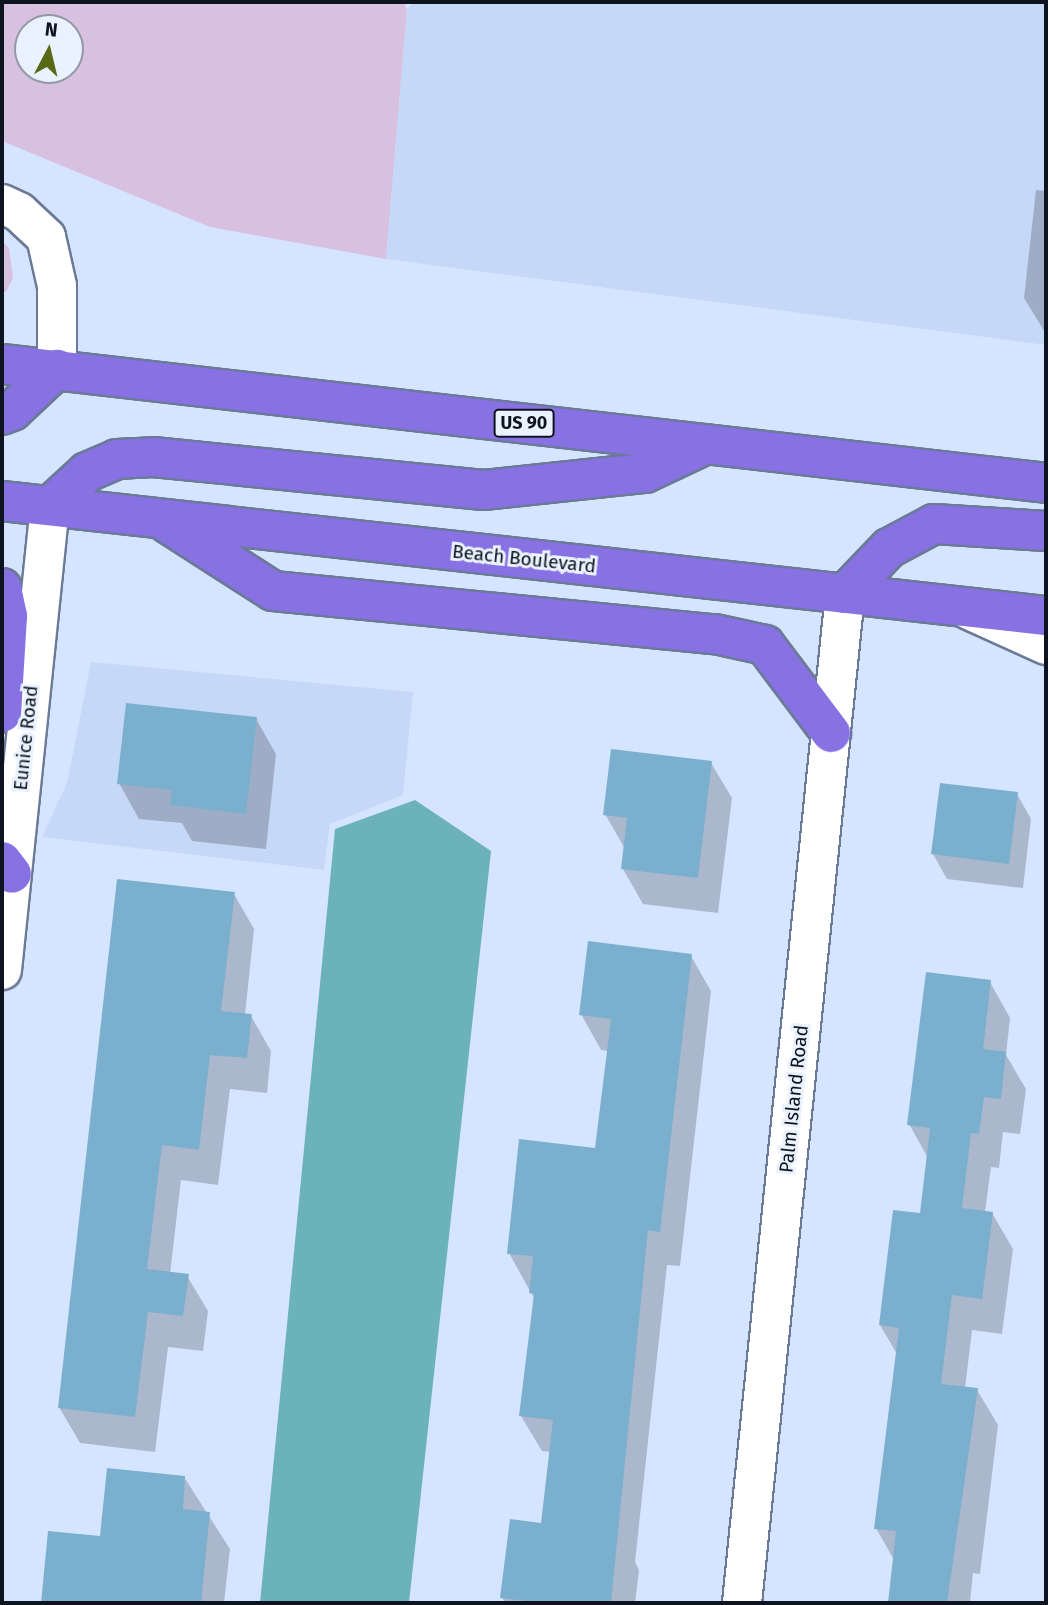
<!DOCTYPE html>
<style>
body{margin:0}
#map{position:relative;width:1048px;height:1605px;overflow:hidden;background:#d6e5ff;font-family:"Fira Sans",sans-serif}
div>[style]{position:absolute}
.built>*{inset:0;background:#c6d8f7}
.green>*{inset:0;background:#d8c1e0}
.water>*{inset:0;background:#6cb2ba}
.shadow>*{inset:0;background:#0003}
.building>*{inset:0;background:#7ab0ce}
.roads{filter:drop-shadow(2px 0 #6a7a97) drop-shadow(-2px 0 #6a7a97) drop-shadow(0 2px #6a7a97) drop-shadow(0 -2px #6a7a97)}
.minor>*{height:38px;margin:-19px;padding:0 19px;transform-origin:19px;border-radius:19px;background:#fff}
.highway>*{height:38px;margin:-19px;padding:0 19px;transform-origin:19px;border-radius:19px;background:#8771e3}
span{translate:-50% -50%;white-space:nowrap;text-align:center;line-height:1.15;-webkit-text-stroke:6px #eaf2ff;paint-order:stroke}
.shield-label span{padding:2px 5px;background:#eaf2ff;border:2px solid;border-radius:5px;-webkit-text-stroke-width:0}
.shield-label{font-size:18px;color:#0e141f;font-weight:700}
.street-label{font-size:19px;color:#0e141f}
.frame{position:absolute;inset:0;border:4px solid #0e141f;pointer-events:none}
.north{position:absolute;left:14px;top:14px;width:70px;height:70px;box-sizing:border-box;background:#eaf2ff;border:2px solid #9299a5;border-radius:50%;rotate:7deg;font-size:19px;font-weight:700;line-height:28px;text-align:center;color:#0e141f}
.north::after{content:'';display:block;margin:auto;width:24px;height:32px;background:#586915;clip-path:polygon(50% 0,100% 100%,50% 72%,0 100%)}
</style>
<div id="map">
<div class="built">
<div style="clip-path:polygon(414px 2px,1046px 2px,1046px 345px,386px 259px,407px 9px)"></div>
<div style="clip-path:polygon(91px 662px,413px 692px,403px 795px,330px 824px,324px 870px,42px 837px,67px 783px)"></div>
</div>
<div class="green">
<div style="clip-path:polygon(evenodd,2px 2px,404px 2px,407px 9px,386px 259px,210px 227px,2px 141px,2px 2px,28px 28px,70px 28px,70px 70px,28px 70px,28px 28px)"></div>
<div style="clip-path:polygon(2px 241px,9px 248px,13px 278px,6px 292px,2px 292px)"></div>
</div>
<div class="water">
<div style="clip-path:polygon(415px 800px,491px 851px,409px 1603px,260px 1603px,335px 829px)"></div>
</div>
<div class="shadow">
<div style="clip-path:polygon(1036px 190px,1046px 191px,1046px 334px,1024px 298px)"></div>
<div style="clip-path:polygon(256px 719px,276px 754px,266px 849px,192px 841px,182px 823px,139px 819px,119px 783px)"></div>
<div style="clip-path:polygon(711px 763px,732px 798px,718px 913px,643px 904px,623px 869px,625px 849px,605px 814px)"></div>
<div style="clip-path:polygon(1017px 794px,1031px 819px,1023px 888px,947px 879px,933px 854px)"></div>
<div style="clip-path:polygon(234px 894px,254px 929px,245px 1015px,251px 1016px,271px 1051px,267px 1093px,230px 1089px,218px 1185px,181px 1180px,170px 1274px,187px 1276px,208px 1311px,203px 1351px,168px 1347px,155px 1452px,80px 1443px,59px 1407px)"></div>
<div style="clip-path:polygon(691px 956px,711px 991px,680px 1266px,667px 1265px,635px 1562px,639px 1570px,635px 1603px,505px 1603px,502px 1597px,542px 1525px,551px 1452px,542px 1451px,521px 1416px,535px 1300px,509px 1253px,596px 1150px,609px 1051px,601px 1050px,581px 1014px)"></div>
<div style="clip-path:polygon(990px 982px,1010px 1018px,1006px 1055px,1026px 1089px,1020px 1134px,1003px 1132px,999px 1168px,991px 1167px,985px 1212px,992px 1213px,1013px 1249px,1002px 1334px,972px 1330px,965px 1388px,977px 1390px,998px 1425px,980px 1574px,973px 1573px,970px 1603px,889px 1603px,894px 1560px,876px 1528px,897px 1354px,880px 1325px,921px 1215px,928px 1158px,909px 1124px)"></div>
<div style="clip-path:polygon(184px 1477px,230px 1549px,224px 1603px,42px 1603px,50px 1533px,102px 1538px)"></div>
</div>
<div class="building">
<div style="clip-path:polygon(126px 703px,257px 717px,246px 814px,170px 805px,172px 790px,117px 784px)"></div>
<div style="clip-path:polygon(611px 749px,712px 761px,698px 878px,621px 869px,627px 818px,603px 815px)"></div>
<div style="clip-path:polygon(940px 783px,1018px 792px,1009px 864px,931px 854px)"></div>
<div style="clip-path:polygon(117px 879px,235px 892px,221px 1011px,252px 1014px,247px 1058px,210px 1055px,199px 1150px,162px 1145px,147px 1269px,189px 1274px,183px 1316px,148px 1312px,135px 1417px,58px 1408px)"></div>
<div style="clip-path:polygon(588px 941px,692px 954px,660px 1232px,648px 1230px,611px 1603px,545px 1603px,500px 1598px,510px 1519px,541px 1523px,553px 1420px,519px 1416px,534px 1294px,529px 1293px,533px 1256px,507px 1254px,519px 1139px,595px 1148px,611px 1019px,579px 1015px)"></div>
<div style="clip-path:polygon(926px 972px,991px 980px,983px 1049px,1006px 1052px,1001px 1099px,984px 1097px,979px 1134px,971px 1133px,962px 1208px,993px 1212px,982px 1299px,952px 1295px,941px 1384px,978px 1388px,947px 1603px,888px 1603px,896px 1531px,874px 1529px,899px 1328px,879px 1325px,893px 1210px,920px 1213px,930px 1128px,907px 1125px)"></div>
<div style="clip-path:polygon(107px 1468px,185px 1476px,183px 1509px,210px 1512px,201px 1603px,41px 1603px,48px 1531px,100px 1536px)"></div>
</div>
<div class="roads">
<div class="minor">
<div style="left:2px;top:204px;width:19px;rotate:25deg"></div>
<div style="left:19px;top:212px;width:37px;rotate:43deg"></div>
<div style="left:46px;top:237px;width:50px;rotate:77.3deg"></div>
<div style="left:57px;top:286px;width:83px;rotate:90deg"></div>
<div style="left:969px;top:610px;width:85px;rotate:24.4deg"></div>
<div style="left:2px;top:970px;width:466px;rotate:-84.1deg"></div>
<div style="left:742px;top:1603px;width:1014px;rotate:-84.17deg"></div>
</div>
<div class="highway">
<div style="left:2px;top:364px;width:1051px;rotate:6.5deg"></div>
<div style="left:2px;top:415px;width:11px;rotate:-22deg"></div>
<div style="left:12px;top:411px;width:62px;rotate:-43deg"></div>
<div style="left:2px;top:501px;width:1050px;rotate:6.29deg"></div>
<div style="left:50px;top:506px;width:50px;rotate:-42.6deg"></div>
<div style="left:87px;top:472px;width:33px;rotate:-23deg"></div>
<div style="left:117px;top:459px;width:36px;rotate:-3deg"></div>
<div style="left:153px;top:457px;width:332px;rotate:5.7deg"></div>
<div style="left:483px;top:490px;width:163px;rotate:-6deg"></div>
<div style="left:645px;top:473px;width:68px;rotate:-25.1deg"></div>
<div style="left:167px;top:523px;width:126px;rotate:32.7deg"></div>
<div style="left:273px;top:591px;width:444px;rotate:5.6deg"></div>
<div style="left:715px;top:634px;width:51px;rotate:12.4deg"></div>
<div style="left:765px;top:645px;width:110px;rotate:53.1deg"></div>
<div style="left:2px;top:588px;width:29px;rotate:78deg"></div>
<div style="left:8px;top:616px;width:97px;rotate:93.5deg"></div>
<div style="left:845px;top:594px;width:64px;rotate:-46.3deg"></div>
<div style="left:889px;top:548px;width:51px;rotate:-28.1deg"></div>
<div style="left:934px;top:524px;width:112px;rotate:3.6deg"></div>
<div style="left:2px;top:861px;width:16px;rotate:52deg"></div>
</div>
</div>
<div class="shield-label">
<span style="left:524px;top:423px">US 90</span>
</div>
<div class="street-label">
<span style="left:524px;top:559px;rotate:6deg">Beach Boulevard</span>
<span style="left:26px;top:738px;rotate:-84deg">Eunice Road</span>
<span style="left:794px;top:1099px;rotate:-84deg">Palm Island Road</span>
</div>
<div class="frame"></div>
<div class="north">N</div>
</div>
